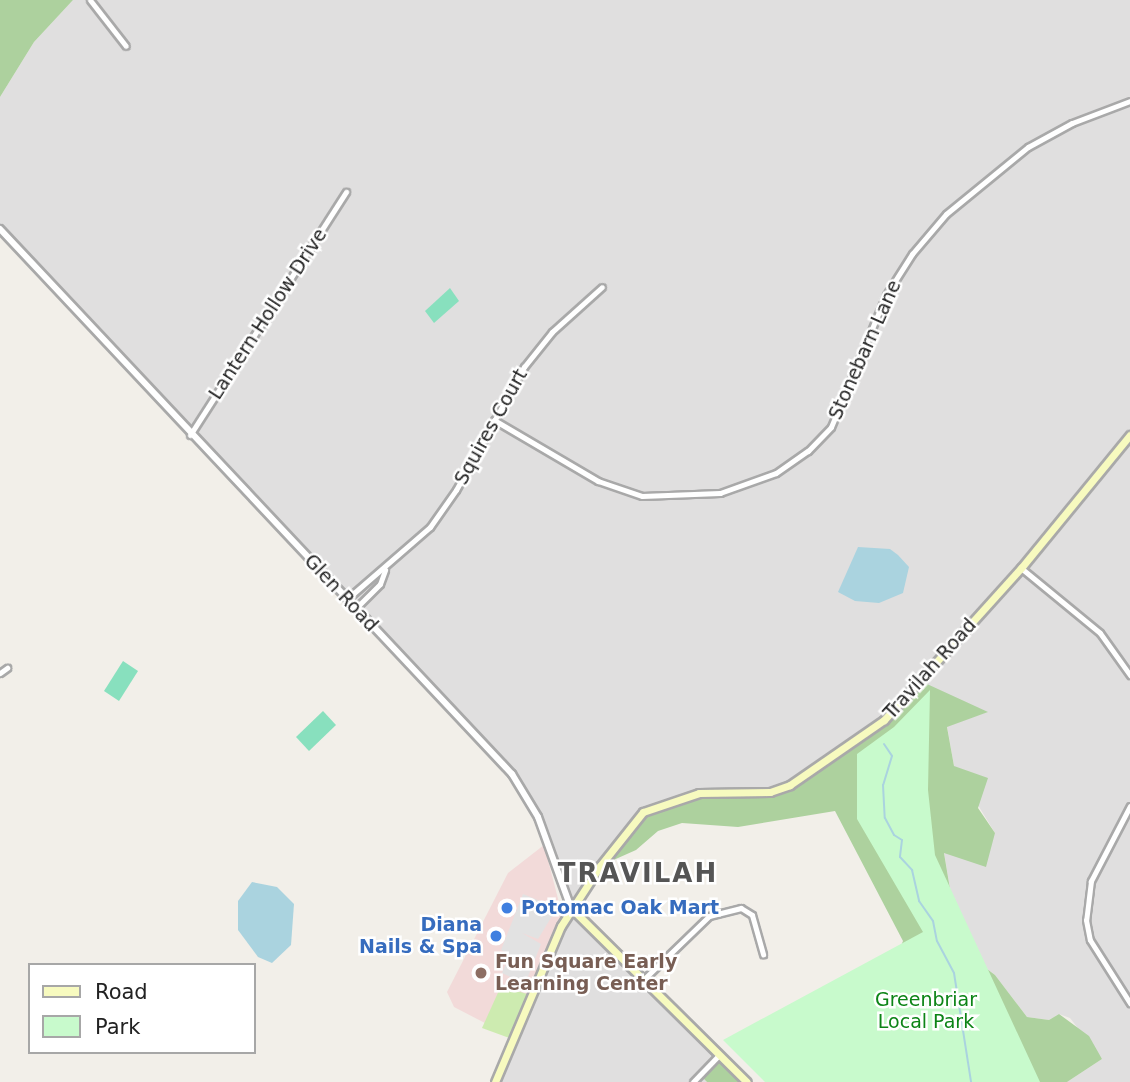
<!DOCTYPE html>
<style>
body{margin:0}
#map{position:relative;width:1130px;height:1082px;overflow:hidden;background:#f2efe9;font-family:"DejaVu Sans",sans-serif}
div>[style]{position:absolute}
.residential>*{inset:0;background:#e0dfdf}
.commercial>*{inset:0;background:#f2dad9}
.grass>*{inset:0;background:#cdebb0}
.forest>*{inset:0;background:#add19e}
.park>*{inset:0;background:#c8facc}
.pitch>*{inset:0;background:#88e0be}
.parking>*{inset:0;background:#e2e2e2}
.water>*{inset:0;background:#aad3df}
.stream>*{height:2px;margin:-1px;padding:0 1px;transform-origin:1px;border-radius:1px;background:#aad3df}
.roads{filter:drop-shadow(2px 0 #a9a9a9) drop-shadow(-2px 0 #a9a9a9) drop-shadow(0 2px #a9a9a9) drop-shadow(0 -2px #a9a9a9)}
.minor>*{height:5px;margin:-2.5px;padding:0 2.5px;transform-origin:2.5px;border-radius:2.5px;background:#fff}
.tertiary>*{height:6px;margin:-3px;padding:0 3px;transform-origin:3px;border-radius:3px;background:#fff}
.secondary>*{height:7px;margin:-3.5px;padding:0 3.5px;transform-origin:3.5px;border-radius:3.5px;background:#f7fabf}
.dots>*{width:19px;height:19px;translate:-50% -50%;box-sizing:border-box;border:4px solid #fff;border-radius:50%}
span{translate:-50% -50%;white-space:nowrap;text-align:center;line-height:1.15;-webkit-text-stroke:5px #fff;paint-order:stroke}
.street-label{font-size:19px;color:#222}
.shop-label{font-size:19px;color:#366cbe;font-weight:700}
.left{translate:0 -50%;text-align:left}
.right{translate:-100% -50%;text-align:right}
.education-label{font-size:19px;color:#785e54;font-weight:700}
.park-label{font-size:19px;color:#0c8416}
.district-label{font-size:26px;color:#555;font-weight:700;letter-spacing:2px}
.legend{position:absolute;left:28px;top:963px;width:228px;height:91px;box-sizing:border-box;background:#fff;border:2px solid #a7a7a7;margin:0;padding:9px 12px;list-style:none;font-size:21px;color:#222}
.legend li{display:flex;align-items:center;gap:14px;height:35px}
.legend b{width:35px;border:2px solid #a7a7a7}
</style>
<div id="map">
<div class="residential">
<div style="clip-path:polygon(73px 0,1130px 0,1130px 1082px,1067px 1082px,1102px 1059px,1070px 1018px,1059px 1014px,1049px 1020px,1027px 1017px,995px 975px,967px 954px,955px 919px,944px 852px,995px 833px,954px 766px,947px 726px,987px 712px,898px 706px,790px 785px,644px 812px,572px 908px,719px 1055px,700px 1075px,707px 1082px,495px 1082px,571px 908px,538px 817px,512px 774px,0 229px,0 97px,34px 42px)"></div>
</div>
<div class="commercial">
<div style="clip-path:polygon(544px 845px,562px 914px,512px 1037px,454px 1007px,447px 992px,508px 873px)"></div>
</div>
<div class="grass">
<div style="clip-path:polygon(501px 986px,527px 994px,512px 1039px,482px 1028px)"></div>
</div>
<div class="forest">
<div style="clip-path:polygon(0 0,73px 0,34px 42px,0 97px)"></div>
<div style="clip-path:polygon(927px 684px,988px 712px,947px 727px,954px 766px,988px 778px,978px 808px,995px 833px,986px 867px,944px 853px,955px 919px,967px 954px,995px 975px,1027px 1017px,1049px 1020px,1059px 1014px,1089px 1036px,1102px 1059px,1067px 1082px,844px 1082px,903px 941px,835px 811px,738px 827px,682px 823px,658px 831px,636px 850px,600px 866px,643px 812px,699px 793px,770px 792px,790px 785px,884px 720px,913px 690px)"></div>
<div style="clip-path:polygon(719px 1055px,747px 1082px,707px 1082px,700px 1075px)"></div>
</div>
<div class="park">
<div style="clip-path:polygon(930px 690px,928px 790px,935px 855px,1040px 1082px,765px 1082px,723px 1040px,923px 932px,857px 819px,857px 754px,894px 727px)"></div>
</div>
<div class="pitch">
<div style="clip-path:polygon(450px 288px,459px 301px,434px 323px,425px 311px)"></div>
<div style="clip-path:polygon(123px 661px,138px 671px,119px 701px,104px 691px)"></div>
<div style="clip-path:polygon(323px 711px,336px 725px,309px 751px,296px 737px)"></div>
</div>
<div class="parking">
<div style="clip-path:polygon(523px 894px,557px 908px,538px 939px,522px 933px,541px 944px,525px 984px,502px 973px,510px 954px,501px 950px)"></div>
</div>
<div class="water">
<div style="clip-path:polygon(858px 547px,890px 549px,898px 555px,909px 567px,903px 593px,879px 603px,855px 601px,838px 592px)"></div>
<div style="clip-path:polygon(252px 882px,277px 887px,294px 904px,291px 945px,272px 963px,258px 957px,238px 930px,238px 901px)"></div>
</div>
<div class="stream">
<div style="left:884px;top:744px;width:14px;rotate:56deg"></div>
<div style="left:892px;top:756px;width:30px;rotate:107deg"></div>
<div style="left:883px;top:785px;width:33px;rotate:87deg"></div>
<div style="left:885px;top:818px;width:19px;rotate:62deg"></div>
<div style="left:894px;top:835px;width:9px;rotate:32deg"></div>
<div style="left:902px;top:840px;width:17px;rotate:97deg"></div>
<div style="left:900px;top:857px;width:18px;rotate:47deg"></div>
<div style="left:912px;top:870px;width:32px;rotate:77deg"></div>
<div style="left:919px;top:901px;width:24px;rotate:55deg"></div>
<div style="left:933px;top:921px;width:20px;rotate:79deg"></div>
<div style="left:937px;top:941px;width:36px;rotate:62deg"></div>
<div style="left:954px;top:973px;width:110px;rotate:81.1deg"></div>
</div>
<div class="roads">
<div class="minor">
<div style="left:90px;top:0;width:58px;rotate:52deg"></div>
<div style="left:494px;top:420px;width:121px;rotate:30.4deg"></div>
<div style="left:598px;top:481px;width:46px;rotate:18.8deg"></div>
<div style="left:642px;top:496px;width:78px;rotate:-2.2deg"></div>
<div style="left:720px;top:493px;width:59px;rotate:-19.7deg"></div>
<div style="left:776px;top:473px;width:39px;rotate:-35deg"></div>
<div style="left:808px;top:451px;width:33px;rotate:-46deg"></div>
<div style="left:831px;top:427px;width:143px;rotate:-67.4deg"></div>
<div style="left:886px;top:295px;width:49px;rotate:-57.6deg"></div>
<div style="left:912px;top:254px;width:52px;rotate:-49.6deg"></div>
<div style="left:946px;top:214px;width:106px;rotate:-39.3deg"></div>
<div style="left:1028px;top:147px;width:50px;rotate:-28.6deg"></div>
<div style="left:1072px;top:123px;width:62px;rotate:-20.8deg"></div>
<div style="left:190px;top:435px;width:289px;rotate:-57.3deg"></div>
<div style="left:1021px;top:568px;width:102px;rotate:39.4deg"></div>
<div style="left:1100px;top:633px;width:52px;rotate:54.5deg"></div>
<div style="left:347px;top:599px;width:110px;rotate:-40.9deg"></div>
<div style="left:430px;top:527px;width:45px;rotate:-54.9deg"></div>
<div style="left:456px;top:490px;width:141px;rotate:-61.1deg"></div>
<div style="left:524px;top:367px;width:45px;rotate:-51.3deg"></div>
<div style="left:552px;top:332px;width:67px;rotate:-42deg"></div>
<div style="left:356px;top:608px;width:34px;rotate:-45deg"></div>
<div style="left:380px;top:584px;width:15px;rotate:-70deg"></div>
<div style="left:0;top:673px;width:9px;rotate:-36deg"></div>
<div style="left:1130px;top:806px;width:85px;rotate:117.5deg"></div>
<div style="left:1091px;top:881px;width:39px;rotate:97deg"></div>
<div style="left:1086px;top:920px;width:20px;rotate:79deg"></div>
<div style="left:1090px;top:940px;width:75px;rotate:57.6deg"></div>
<div style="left:643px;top:980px;width:92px;rotate:-44.1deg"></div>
<div style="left:709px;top:916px;width:33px;rotate:-14deg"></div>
<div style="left:741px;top:908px;width:13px;rotate:32deg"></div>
<div style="left:752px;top:915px;width:41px;rotate:74.2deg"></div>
<div style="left:693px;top:1082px;width:37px;rotate:-46deg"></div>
</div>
<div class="tertiary">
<div style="left:0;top:229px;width:748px;rotate:46.79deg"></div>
<div style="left:512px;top:774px;width:50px;rotate:58.8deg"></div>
<div style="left:538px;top:817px;width:97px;rotate:70.1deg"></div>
</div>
<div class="secondary">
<div style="left:571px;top:908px;width:247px;rotate:44.7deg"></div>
<div style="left:495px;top:1082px;width:169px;rotate:-67.1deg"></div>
<div style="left:561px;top:926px;width:72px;rotate:-57deg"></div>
<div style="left:600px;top:866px;width:69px;rotate:-51.5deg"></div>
<div style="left:643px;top:812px;width:59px;rotate:-18.7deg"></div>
<div style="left:699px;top:793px;width:71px;rotate:-0.8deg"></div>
<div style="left:770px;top:792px;width:21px;rotate:-19deg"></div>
<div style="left:790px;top:785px;width:114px;rotate:-34.7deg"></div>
<div style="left:884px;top:720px;width:205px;rotate:-48deg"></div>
<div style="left:1021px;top:568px;width:172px;rotate:-50.7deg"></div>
</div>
</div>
<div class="dots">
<div style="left:507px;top:908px;background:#3f7fe0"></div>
<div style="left:496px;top:936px;background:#3f7fe0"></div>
<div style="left:481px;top:973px;background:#8d6e63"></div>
</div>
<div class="street-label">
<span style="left:268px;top:314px;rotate:-57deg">Lantern Hollow Drive</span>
<span style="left:865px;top:350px;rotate:-66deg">Stonebarn Lane</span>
<span style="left:491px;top:427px;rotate:-61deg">Squires Court</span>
<span style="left:341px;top:593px;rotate:47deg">Glen Road</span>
<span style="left:930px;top:669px;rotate:-48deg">Travilah Road</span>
</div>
<div class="shop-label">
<span class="left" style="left:521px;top:908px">Potomac Oak Mart</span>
<span class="right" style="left:482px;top:936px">Diana<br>Nails &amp; Spa</span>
</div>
<div class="education-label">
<span class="left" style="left:495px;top:973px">Fun Square Early<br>Learning Center</span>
</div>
<div class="park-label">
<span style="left:926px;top:1011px">Greenbriar<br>Local Park</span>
</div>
<div class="district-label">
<span style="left:638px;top:874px">TRAVILAH</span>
</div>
<ul class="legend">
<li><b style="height:9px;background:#f7fabf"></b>Road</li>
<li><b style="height:19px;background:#c8facc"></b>Park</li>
</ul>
</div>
